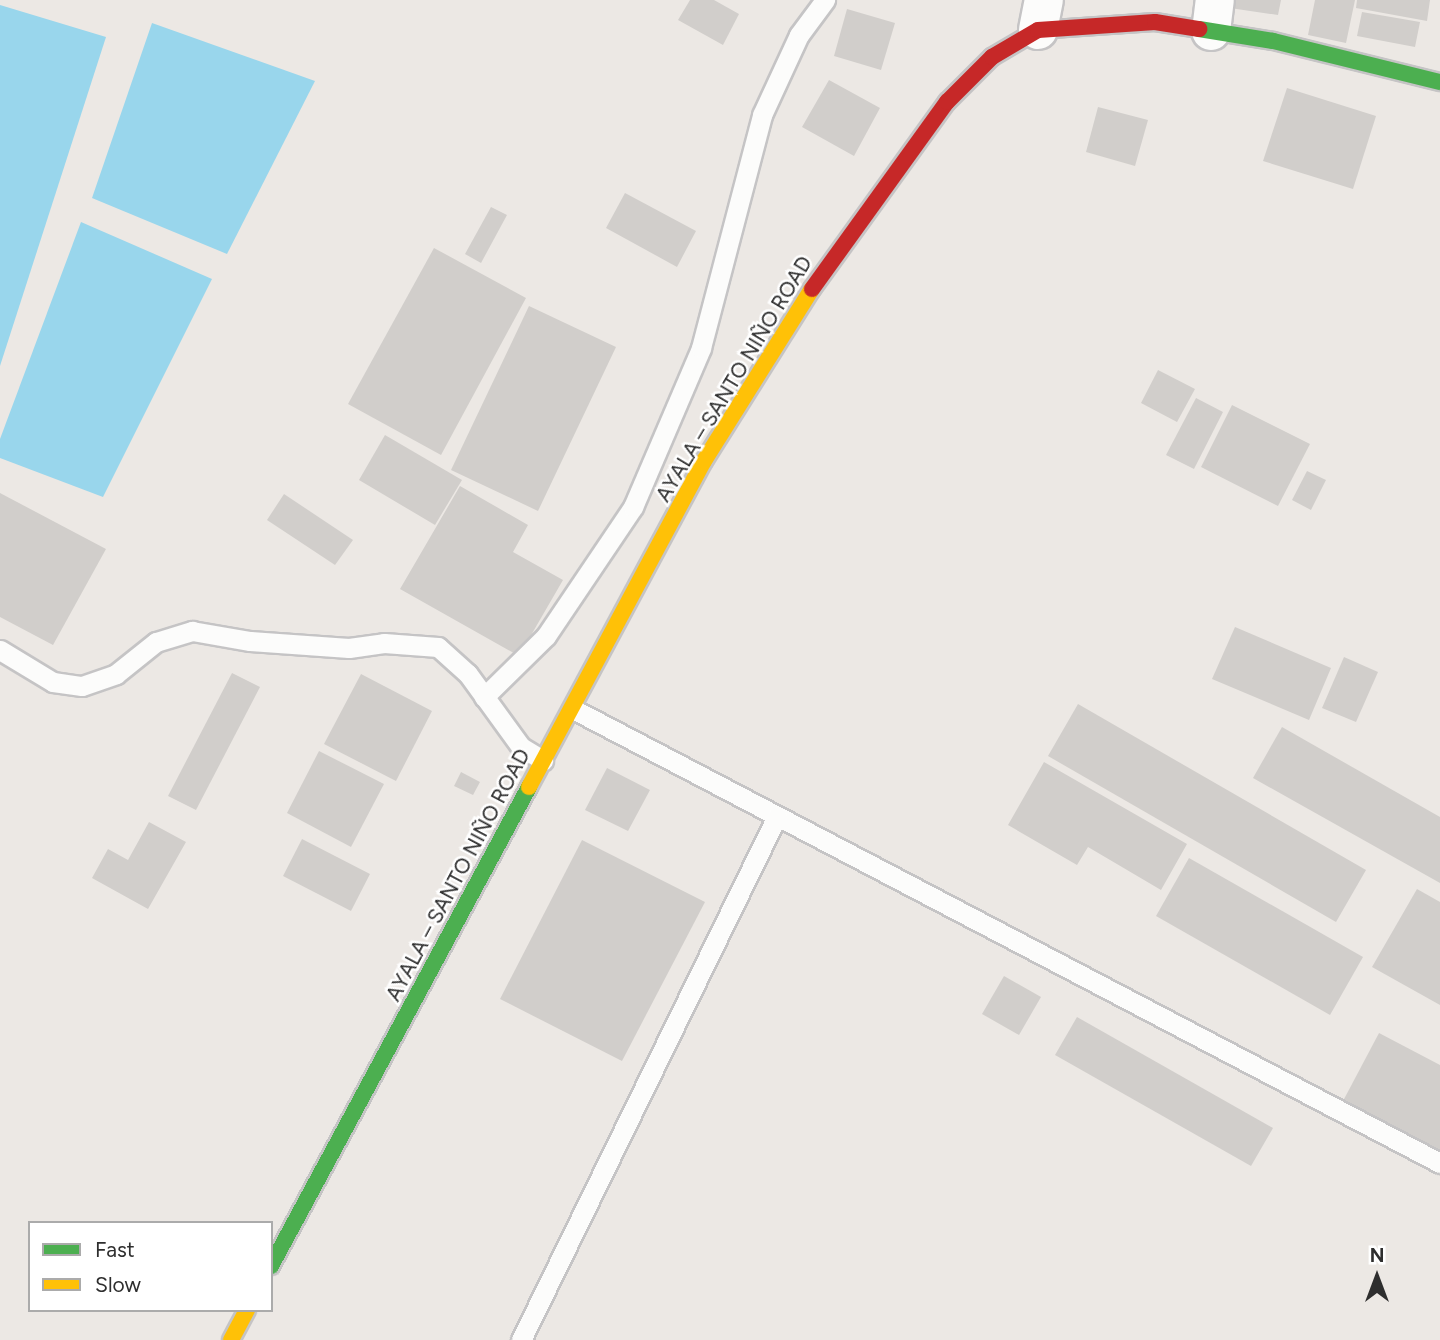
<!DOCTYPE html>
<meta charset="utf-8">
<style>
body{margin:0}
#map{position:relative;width:1440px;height:1340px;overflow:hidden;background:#ece8e4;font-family:Figtree,sans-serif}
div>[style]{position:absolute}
.water>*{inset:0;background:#99d6ec}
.building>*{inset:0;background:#d1cecb}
.roads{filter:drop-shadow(2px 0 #c5c4c5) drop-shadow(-2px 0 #c5c4c5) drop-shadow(0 2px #c5c4c5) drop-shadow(0 -2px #c5c4c5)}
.lane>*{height:19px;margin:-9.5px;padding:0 9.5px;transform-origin:9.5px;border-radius:9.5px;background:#fcfcfb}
.street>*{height:38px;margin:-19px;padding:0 19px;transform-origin:19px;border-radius:19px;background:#fcfcfb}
.fast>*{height:16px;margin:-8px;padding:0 8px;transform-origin:8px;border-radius:8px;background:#4caf50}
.slow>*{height:16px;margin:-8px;padding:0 8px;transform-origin:8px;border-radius:8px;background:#ffc107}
.jam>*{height:16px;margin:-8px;padding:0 8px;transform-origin:8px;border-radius:8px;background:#c62828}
span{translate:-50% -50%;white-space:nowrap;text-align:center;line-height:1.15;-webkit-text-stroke:5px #fff;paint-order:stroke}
.street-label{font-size:21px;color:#2e2e2e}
.legend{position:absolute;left:28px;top:1221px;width:245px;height:91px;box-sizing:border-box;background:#fff;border:2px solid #ababab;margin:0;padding:9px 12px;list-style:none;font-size:21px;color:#2e2e2e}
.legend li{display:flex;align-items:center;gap:14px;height:35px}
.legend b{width:35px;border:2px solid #ababab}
.north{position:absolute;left:1342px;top:1242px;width:70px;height:70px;-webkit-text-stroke:5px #fff;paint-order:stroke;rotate:0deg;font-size:19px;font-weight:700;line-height:28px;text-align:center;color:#2e2e2e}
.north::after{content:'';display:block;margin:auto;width:24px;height:32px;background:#2e2e2e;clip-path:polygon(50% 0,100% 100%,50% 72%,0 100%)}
</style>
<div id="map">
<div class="water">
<div style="clip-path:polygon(0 5px,106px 37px,0 366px)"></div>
<div style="clip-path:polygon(152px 23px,315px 81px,227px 254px,92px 198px)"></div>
<div style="clip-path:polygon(81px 222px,212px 279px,103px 497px,0 458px,0 439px)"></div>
</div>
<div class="building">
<div style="clip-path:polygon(690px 0,714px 0,739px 14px,723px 45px,678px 20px)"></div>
<div style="clip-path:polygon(1232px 0,1281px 0,1278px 15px,1230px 8px)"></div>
<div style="clip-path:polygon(1315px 0,1355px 0,1346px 43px,1308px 35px)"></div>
<div style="clip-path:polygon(1357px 0,1430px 0,1427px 21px,1356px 8px)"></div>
<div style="clip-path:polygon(847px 9px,895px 23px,881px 70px,834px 56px)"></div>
<div style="clip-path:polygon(1362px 12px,1420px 22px,1415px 47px,1357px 36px)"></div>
<div style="clip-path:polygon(829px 80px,880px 108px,854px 156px,802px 127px)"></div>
<div style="clip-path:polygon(1287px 88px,1376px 116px,1353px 189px,1263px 161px)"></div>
<div style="clip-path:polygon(1098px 107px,1148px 120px,1135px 166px,1086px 152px)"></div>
<div style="clip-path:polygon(625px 193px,696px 231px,677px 267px,606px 228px)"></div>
<div style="clip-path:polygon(491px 207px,507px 215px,481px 263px,465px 254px)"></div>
<div style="clip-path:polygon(434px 248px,526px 298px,441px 455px,348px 404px)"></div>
<div style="clip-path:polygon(529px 306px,616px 347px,538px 511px,451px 470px)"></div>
<div style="clip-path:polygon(1158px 370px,1195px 389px,1177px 422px,1141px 403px)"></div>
<div style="clip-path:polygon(1196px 398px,1223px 412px,1194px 469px,1166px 455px)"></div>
<div style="clip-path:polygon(1232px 405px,1310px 444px,1278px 506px,1201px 467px)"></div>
<div style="clip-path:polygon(385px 435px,462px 480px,435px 525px,359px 480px)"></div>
<div style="clip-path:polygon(1307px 471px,1326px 480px,1311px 510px,1292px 500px)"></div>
<div style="clip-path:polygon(460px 486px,528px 525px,513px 552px,563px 580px,519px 656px,400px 589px)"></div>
<div style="clip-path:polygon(0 493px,106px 549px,53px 645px,0 617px)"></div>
<div style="clip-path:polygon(284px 494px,353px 540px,335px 565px,267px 520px)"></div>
<div style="clip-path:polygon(1235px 627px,1331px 668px,1309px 720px,1212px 679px)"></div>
<div style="clip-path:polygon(1344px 657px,1378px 672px,1356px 722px,1322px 708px)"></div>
<div style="clip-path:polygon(232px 673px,260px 687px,196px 810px,168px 796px)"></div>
<div style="clip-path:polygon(361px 674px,432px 711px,396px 781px,324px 744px)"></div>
<div style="clip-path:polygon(1078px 704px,1366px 870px,1336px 922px,1048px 756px)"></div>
<div style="clip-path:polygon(1282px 727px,1440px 817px,1440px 883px,1253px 778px)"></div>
<div style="clip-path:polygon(319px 751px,384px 784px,351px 847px,287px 813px)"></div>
<div style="clip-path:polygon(1044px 762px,1187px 844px,1161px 890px,1088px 847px,1077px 865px,1008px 825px)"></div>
<div style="clip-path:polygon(607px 768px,650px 790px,628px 831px,585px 810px)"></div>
<div style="clip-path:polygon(461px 772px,480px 782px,473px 795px,454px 786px)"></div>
<div style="clip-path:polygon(149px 822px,186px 842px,148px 909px,92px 878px,108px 849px,128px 860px)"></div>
<div style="clip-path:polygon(302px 839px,370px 874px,351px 911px,283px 876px)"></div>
<div style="clip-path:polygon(582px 840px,705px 902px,622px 1061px,500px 999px)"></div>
<div style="clip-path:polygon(1189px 858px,1363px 957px,1330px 1015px,1156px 916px)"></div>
<div style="clip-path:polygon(1417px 889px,1440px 902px,1440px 1005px,1372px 967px)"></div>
<div style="clip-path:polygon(1004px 976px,1041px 997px,1019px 1035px,982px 1014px)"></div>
<div style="clip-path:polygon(1077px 1017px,1273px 1128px,1251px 1166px,1055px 1055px)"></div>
<div style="clip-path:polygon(1379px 1033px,1440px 1065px,1440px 1152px,1343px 1101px)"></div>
</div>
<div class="roads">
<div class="lane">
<div style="left:0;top:650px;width:62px;rotate:31.1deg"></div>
<div style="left:53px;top:682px;width:29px;rotate:8deg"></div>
<div style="left:82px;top:686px;width:36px;rotate:-19deg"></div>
<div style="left:116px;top:674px;width:51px;rotate:-38.7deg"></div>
<div style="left:156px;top:642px;width:38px;rotate:-17deg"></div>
<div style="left:192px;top:631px;width:59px;rotate:9.8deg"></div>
<div style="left:250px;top:641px;width:99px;rotate:4deg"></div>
<div style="left:349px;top:648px;width:35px;rotate:-8deg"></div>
<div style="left:384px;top:643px;width:54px;rotate:4.2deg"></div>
<div style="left:438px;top:647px;width:40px;rotate:42deg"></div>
<div style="left:468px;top:674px;width:90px;rotate:54deg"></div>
<div style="left:521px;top:747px;width:26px;rotate:31deg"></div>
<div style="left:484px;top:697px;width:87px;rotate:-44.5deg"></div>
<div style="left:546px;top:636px;width:156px;rotate:-56deg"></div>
<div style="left:633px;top:507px;width:173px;rotate:-66.8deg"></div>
<div style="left:701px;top:348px;width:241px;rotate:-75.3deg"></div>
<div style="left:762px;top:115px;width:88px;rotate:-65.2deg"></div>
<div style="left:799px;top:35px;width:44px;rotate:-53.4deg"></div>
<div style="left:573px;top:709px;width:979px;rotate:27.64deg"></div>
<div style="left:521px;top:1340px;width:583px;rotate:-63.96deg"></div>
</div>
<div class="street">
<div style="left:1038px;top:30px;width:31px;rotate:-79deg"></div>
<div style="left:1211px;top:31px;width:31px;rotate:-83deg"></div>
</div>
<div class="fast">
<div style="left:1199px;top:29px;width:75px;rotate:9.2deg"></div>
<div style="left:1273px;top:41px;width:172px;rotate:13.8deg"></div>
<div style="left:271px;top:1266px;width:544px;rotate:-61.69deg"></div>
</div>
<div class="slow">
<div style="left:529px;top:787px;width:370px;rotate:-61.8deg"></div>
<div style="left:704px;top:461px;width:203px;rotate:-57.9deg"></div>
<div style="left:231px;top:1340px;width:34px;rotate:-62deg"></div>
</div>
<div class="jam">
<div style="left:812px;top:289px;width:231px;rotate:-54.2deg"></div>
<div style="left:947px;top:102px;width:64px;rotate:-45deg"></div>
<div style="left:992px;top:57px;width:53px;rotate:-30.4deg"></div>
<div style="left:1038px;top:30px;width:117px;rotate:-3.9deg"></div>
<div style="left:1155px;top:22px;width:45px;rotate:9deg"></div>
</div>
</div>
<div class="street-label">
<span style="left:734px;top:379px;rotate:-59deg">AYALA – SANTO NIÑO ROAD</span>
<span style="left:458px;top:875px;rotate:-62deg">AYALA – SANTO NIÑO ROAD</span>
</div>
<ul class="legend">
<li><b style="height:9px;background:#4caf50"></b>Fast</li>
<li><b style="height:9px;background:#ffc107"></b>Slow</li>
</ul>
<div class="north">N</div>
</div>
